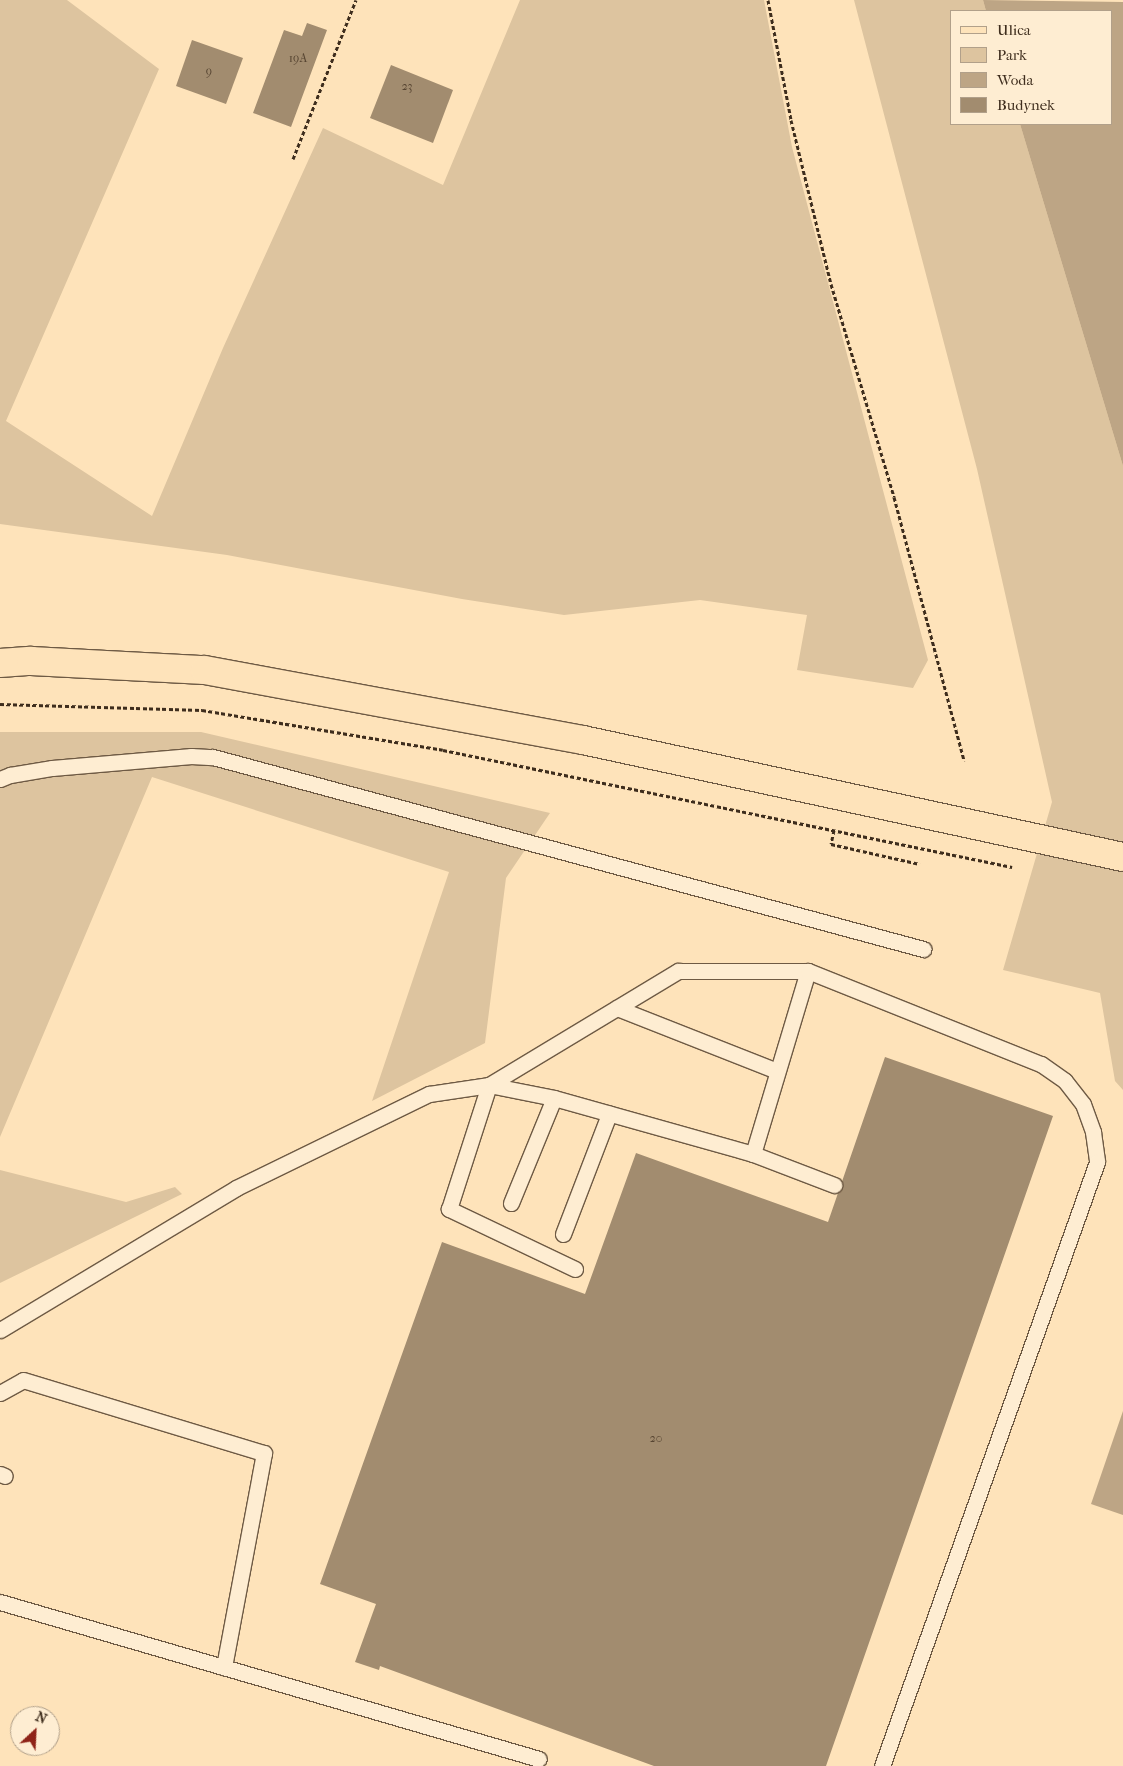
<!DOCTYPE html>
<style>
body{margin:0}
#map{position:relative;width:1123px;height:1766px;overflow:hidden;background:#fee3ba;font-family:"IM FELL French Canon",serif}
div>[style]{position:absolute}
.green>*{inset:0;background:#ddc49f}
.water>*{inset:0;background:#bda585}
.building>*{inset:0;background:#a28c6f}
.path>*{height:3px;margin-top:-1.5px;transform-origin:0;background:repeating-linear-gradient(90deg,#3e2d1d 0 4px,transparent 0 6.5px)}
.roads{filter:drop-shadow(1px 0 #6e5a44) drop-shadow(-1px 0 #6e5a44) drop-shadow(0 1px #6e5a44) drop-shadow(0 -1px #6e5a44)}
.service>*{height:15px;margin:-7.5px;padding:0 7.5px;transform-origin:7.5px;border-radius:7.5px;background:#feedd2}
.primary>*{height:28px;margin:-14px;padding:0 14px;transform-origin:14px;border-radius:14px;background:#fee3ba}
span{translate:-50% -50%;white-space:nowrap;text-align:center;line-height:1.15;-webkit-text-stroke:5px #feedd2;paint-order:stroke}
.number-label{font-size:12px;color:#574532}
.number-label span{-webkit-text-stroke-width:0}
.legend{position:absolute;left:950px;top:10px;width:162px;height:115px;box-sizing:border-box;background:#feedd2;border:1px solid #b1a08a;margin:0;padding:6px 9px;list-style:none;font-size:15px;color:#3e2d1d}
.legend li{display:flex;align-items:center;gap:10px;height:25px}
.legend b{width:25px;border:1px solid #b1a08a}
.north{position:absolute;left:10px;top:1706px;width:50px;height:50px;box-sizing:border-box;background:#feedd2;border:1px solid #b1a08a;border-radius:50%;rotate:25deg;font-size:14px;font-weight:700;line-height:20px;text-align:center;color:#3e2d1d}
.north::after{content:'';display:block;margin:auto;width:18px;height:22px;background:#8f2418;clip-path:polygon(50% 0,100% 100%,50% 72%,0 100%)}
</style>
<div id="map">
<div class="green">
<div style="clip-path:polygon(0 0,67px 0,159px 69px,6px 421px,152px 516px,223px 348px,323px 128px,443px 185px,520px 0,764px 0,792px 147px,928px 660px,913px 688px,797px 670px,807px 615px,700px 600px,564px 615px,462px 599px,227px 555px,0 524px)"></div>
<div style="clip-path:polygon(854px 0,983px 0,986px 11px,952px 11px,952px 124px,1020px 124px,1123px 466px,1123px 1090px,1115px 1081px,1100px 993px,1003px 970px,1052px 802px,977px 469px)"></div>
<div style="clip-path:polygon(0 732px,201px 732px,550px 813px,506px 878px,485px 1043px,372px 1101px,449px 872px,152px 777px,0 1137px)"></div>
<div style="clip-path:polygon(0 1170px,126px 1202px,175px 1187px,182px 1194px,0 1283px)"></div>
</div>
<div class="water">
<div style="clip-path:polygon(983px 0,1123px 2px,1123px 466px,1020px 124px,1112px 124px,1112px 11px,986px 11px)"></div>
<div style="clip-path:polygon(1123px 1411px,1123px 1515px,1091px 1504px)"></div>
</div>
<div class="building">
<div style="clip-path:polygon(307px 23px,327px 30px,291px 127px,253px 113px,284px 30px,302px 36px)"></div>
<div style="clip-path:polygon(192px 40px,243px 58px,226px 104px,176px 86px)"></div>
<div style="clip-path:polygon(391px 65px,453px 90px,433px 143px,370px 118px)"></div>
<div style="clip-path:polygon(885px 1057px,1053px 1116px,826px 1766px,654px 1766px,380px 1666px,379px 1670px,355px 1662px,376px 1604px,320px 1584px,442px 1242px,585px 1294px,636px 1153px,828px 1222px)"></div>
</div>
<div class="path">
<div style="left:768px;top:0;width:122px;rotate:79.1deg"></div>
<div style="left:791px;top:120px;width:169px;rotate:76.3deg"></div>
<div style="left:831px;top:284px;width:222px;rotate:73.5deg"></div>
<div style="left:894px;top:497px;width:273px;rotate:75.1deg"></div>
<div style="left:293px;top:159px;width:171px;rotate:-68.4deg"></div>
<div style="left:0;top:704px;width:202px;rotate:1.7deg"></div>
<div style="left:202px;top:710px;width:244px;rotate:9.4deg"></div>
<div style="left:443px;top:750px;width:581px;rotate:11.62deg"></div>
<div style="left:834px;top:830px;width:14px;rotate:102deg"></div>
<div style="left:831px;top:844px;width:91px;rotate:12.7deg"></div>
</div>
<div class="roads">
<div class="service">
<div style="left:0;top:779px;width:11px;rotate:-22deg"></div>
<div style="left:10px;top:775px;width:43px;rotate:-9.5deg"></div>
<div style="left:52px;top:768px;width:140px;rotate:-4.9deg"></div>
<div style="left:191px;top:756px;width:22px;rotate:3deg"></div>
<div style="left:213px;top:757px;width:736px;rotate:15.13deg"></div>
<div style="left:617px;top:1008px;width:172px;rotate:21.5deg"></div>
<div style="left:753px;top:1154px;width:87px;rotate:20.9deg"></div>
<div style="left:511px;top:1203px;width:113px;rotate:-67.7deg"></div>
<div style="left:563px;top:1234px;width:129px;rotate:-69deg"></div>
<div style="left:575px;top:1269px;width:140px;rotate:-154.5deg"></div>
<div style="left:449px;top:1209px;width:130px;rotate:-72.1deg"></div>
<div style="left:489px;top:1085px;width:221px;rotate:-31.1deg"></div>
<div style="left:678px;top:971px;width:130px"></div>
<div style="left:0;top:1330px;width:275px;rotate:-31deg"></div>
<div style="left:236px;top:1188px;width:215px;rotate:-26deg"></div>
<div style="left:429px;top:1094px;width:61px;rotate:-8.5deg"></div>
<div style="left:489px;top:1085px;width:66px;rotate:11.3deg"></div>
<div style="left:554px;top:1098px;width:207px;rotate:15.7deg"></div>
<div style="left:753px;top:1154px;width:191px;rotate:-73.3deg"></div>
<div style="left:808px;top:971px;width:251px;rotate:21.8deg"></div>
<div style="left:1041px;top:1064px;width:29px;rotate:35deg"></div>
<div style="left:1065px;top:1081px;width:29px;rotate:52deg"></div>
<div style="left:1083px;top:1104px;width:30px;rotate:70deg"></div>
<div style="left:1093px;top:1132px;width:30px;rotate:82deg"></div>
<div style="left:1097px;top:1162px;width:641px;rotate:109.59deg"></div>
<div style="left:0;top:1393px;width:26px;rotate:-29deg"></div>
<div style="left:23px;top:1380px;width:252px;rotate:16.9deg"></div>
<div style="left:264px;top:1453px;width:218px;rotate:100.6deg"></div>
<div style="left:0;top:1474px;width:5px;rotate:22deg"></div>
<div style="left:0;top:1602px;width:561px;rotate:16.24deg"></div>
</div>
<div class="primary">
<div style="left:0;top:663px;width:31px;rotate:-4deg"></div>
<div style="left:31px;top:661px;width:174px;rotate:3deg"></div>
<div style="left:205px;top:670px;width:384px;rotate:10.5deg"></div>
<div style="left:583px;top:740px;width:553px;rotate:12.23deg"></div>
</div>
</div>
<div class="number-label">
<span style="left:298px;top:59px">19A</span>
<span style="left:209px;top:72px">9</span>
<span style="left:407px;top:87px">23</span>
<span style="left:656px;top:1439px">20</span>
</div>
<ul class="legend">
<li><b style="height:6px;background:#fee3ba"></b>Ulica</li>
<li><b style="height:14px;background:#ddc49f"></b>Park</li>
<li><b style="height:14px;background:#bda585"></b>Woda</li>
<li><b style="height:14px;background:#a28c6f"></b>Budynek</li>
</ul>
<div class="north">N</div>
</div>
